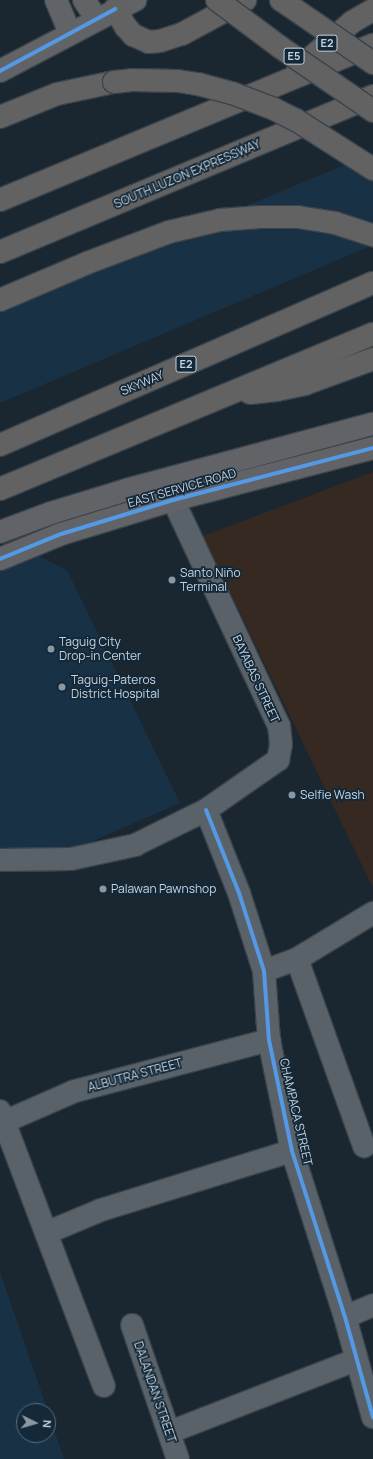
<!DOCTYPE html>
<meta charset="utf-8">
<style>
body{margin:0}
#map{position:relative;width:373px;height:1459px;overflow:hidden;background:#1b2730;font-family:Manrope,sans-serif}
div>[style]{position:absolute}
.industrial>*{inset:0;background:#362921}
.built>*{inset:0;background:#183144}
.roads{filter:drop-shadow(1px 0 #3a434b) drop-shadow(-1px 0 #3a434b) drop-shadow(0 1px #3a434b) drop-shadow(0 -1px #3a434b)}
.minor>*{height:22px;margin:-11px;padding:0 11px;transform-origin:11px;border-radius:11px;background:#596268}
.major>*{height:22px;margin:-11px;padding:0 11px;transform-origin:11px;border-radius:11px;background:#616367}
.highway>*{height:22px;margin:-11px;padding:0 11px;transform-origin:11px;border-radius:11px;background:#626263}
.bridges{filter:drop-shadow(1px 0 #3a434b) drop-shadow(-1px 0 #3a434b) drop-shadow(0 1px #3a434b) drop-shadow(0 -1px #3a434b)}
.highway-bridge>*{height:22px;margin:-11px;padding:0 11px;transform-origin:11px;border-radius:11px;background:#626263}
.cycleway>*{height:4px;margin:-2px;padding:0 2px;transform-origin:2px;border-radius:2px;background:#5399e6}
.dots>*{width:11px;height:11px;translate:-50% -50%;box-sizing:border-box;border:2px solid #132838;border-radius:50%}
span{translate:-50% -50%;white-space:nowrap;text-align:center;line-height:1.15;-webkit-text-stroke:3.5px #132838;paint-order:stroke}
.shield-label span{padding:1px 3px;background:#132838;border:1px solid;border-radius:3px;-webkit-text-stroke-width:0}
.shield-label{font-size:11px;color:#c7d3de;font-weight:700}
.street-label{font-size:12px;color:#c7d3de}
.poi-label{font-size:12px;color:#c7d3de}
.left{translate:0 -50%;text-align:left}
.north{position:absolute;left:16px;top:1403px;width:40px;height:40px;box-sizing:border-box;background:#132838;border:1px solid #5b6c7a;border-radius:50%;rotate:95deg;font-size:11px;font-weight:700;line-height:16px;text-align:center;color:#c7d3de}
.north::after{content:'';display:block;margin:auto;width:14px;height:18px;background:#8b97a1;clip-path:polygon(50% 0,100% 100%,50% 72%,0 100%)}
</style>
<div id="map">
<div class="industrial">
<div style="clip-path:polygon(373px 472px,373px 888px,203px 536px)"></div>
</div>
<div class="built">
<div style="clip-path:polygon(373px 153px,373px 245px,0 403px,0 308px)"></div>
<div style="clip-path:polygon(36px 555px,67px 570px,180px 803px,61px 855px,0 854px,0 569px)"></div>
<div style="clip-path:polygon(0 1272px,48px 1411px,24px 1411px,24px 1435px,48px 1435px,48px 1412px,64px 1459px,0 1459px)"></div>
</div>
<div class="roads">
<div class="minor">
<div style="left:206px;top:810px;width:89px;rotate:68.3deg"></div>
<div style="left:239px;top:893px;width:82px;rotate:72.2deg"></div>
<div style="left:264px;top:971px;width:69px;rotate:85.9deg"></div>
<div style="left:269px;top:1040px;width:113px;rotate:78.3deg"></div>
<div style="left:292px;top:1151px;width:174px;rotate:72.3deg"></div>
<div style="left:345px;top:1317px;width:104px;rotate:74.4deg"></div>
<div style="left:0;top:860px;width:71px;rotate:-0.8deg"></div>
<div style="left:71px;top:859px;width:66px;rotate:-12.3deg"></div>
<div style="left:135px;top:845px;width:79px;rotate:-26.2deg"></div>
<div style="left:206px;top:810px;width:88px;rotate:-34.8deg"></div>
<div style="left:278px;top:760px;width:16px;rotate:-79deg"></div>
<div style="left:281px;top:744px;width:18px;rotate:-96deg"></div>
<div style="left:279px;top:726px;width:250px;rotate:-115.1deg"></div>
<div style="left:297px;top:959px;width:199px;rotate:70.3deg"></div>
<div style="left:264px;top:971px;width:35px;rotate:-20deg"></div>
<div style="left:297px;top:959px;width:89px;rotate:-31.2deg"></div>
<div style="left:0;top:1111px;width:294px;rotate:69.3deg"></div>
<div style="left:4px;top:1122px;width:77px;rotate:-23.6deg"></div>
<div style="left:75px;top:1091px;width:201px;rotate:-14.7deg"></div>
<div style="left:46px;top:1233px;width:60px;rotate:-22.7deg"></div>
<div style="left:101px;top:1210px;width:200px;rotate:-17.2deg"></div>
<div style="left:345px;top:1317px;width:30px;rotate:-23deg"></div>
<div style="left:132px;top:1325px;width:142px;rotate:71.1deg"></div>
<div style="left:170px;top:1432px;width:199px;rotate:-21.2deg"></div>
</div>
<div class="major">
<div style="left:56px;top:0;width:36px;rotate:67deg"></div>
<div style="left:84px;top:0;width:23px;rotate:56deg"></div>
<div style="left:0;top:71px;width:153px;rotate:-27.7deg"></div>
<div style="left:0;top:532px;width:54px;rotate:-20.4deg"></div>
<div style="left:51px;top:513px;width:78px;rotate:-17deg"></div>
<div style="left:126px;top:490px;width:256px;rotate:-15deg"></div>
<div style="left:0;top:559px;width:66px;rotate:-22.3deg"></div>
<div style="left:61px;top:534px;width:117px;rotate:-16.9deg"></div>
<div style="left:173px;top:500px;width:207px;rotate:-14.6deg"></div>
</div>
<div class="highway">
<div style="left:115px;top:9px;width:21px;rotate:59deg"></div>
<div style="left:126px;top:27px;width:11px;rotate:49deg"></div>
<div style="left:133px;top:35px;width:17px;rotate:24deg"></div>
<div style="left:149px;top:42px;width:11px;rotate:-5deg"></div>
<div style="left:160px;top:41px;width:23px;rotate:-18deg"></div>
<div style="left:182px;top:34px;width:72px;rotate:-28.4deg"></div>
<div style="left:298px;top:69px;width:72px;rotate:-41deg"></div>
<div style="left:352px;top:22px;width:24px;rotate:-30deg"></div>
<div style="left:0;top:117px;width:61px;rotate:-22deg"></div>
<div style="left:57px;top:94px;width:58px;rotate:-11.9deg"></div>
<div style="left:0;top:200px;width:404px;rotate:-22.6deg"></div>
<div style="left:0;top:252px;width:404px;rotate:-22.7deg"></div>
<div style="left:0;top:300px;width:95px;rotate:-23deg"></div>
<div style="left:87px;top:263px;width:88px;rotate:-20.7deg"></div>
<div style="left:169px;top:232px;width:52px;rotate:-13.2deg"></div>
<div style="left:220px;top:220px;width:40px;rotate:-4.3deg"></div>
<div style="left:260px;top:217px;width:38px"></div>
<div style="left:298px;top:217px;width:37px;rotate:9deg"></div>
<div style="left:335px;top:223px;width:40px;rotate:18deg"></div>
<div style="left:250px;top:393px;width:27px;rotate:-6deg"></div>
<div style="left:277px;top:390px;width:29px;rotate:-12deg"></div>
<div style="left:305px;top:384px;width:72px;rotate:-20.2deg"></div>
<div style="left:0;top:445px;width:407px;rotate:-23.5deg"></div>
<div style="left:0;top:489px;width:404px;rotate:-22.6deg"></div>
</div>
</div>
<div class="bridges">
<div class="highway-bridge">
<div style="left:217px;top:0;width:79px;rotate:36.7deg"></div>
<div style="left:280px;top:47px;width:113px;rotate:34.5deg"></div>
<div style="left:281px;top:0;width:112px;rotate:34.4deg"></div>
<div style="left:114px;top:82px;width:18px;rotate:-6deg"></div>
<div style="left:132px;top:80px;width:46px;rotate:1.2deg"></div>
<div style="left:178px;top:81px;width:20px;rotate:9deg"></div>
<div style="left:198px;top:84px;width:35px;rotate:15deg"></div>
<div style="left:232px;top:93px;width:45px;rotate:20.9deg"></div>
<div style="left:274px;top:109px;width:25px;rotate:27deg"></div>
<div style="left:296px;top:120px;width:91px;rotate:32.5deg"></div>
</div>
</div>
<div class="cycleway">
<div style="left:0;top:71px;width:131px;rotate:-28.3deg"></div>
<div style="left:0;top:559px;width:66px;rotate:-22.3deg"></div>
<div style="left:61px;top:534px;width:117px;rotate:-16.9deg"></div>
<div style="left:173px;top:500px;width:207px;rotate:-14.6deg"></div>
<div style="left:206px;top:810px;width:89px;rotate:68.3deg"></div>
<div style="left:239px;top:893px;width:82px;rotate:72.2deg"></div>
<div style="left:264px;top:971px;width:69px;rotate:85.9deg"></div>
<div style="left:269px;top:1040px;width:113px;rotate:78.3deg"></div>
<div style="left:292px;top:1151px;width:174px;rotate:72.3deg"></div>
<div style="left:345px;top:1317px;width:104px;rotate:74.4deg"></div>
</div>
<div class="dots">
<div style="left:172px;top:580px;background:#8b97a1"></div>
<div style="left:51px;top:649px;background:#8b97a1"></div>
<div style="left:62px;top:687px;background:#8b97a1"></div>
<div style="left:292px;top:795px;background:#8b97a1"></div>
<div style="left:103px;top:889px;background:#8b97a1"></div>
</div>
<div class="shield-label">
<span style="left:327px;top:43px">E2</span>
<span style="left:294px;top:56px">E5</span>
<span style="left:186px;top:364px">E2</span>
</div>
<div class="street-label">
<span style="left:187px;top:174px;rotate:-23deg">SOUTH LUZON EXPRESSWAY</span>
<span style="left:142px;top:383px;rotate:-23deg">SKYWAY</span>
<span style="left:182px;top:488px;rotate:-16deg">EAST SERVICE ROAD</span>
<span style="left:256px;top:679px;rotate:65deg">BAYABAS STREET</span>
<span style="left:135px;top:1075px;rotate:-15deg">ALBUTRA STREET</span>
<span style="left:296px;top:1112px;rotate:77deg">CHAMPACA STREET</span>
<span style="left:155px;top:1392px;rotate:71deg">DALANDAN STREET</span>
</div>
<div class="poi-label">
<span class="left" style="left:180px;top:580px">Santo Niño<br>Terminal</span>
<span class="left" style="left:59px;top:649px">Taguig City<br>Drop-in Center</span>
<span class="left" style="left:71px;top:687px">Taguig-Pateros<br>District Hospital</span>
<span class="left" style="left:300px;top:795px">Selfie Wash</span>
<span class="left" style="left:111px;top:889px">Palawan Pawnshop</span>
</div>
<div class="north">N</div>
</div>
